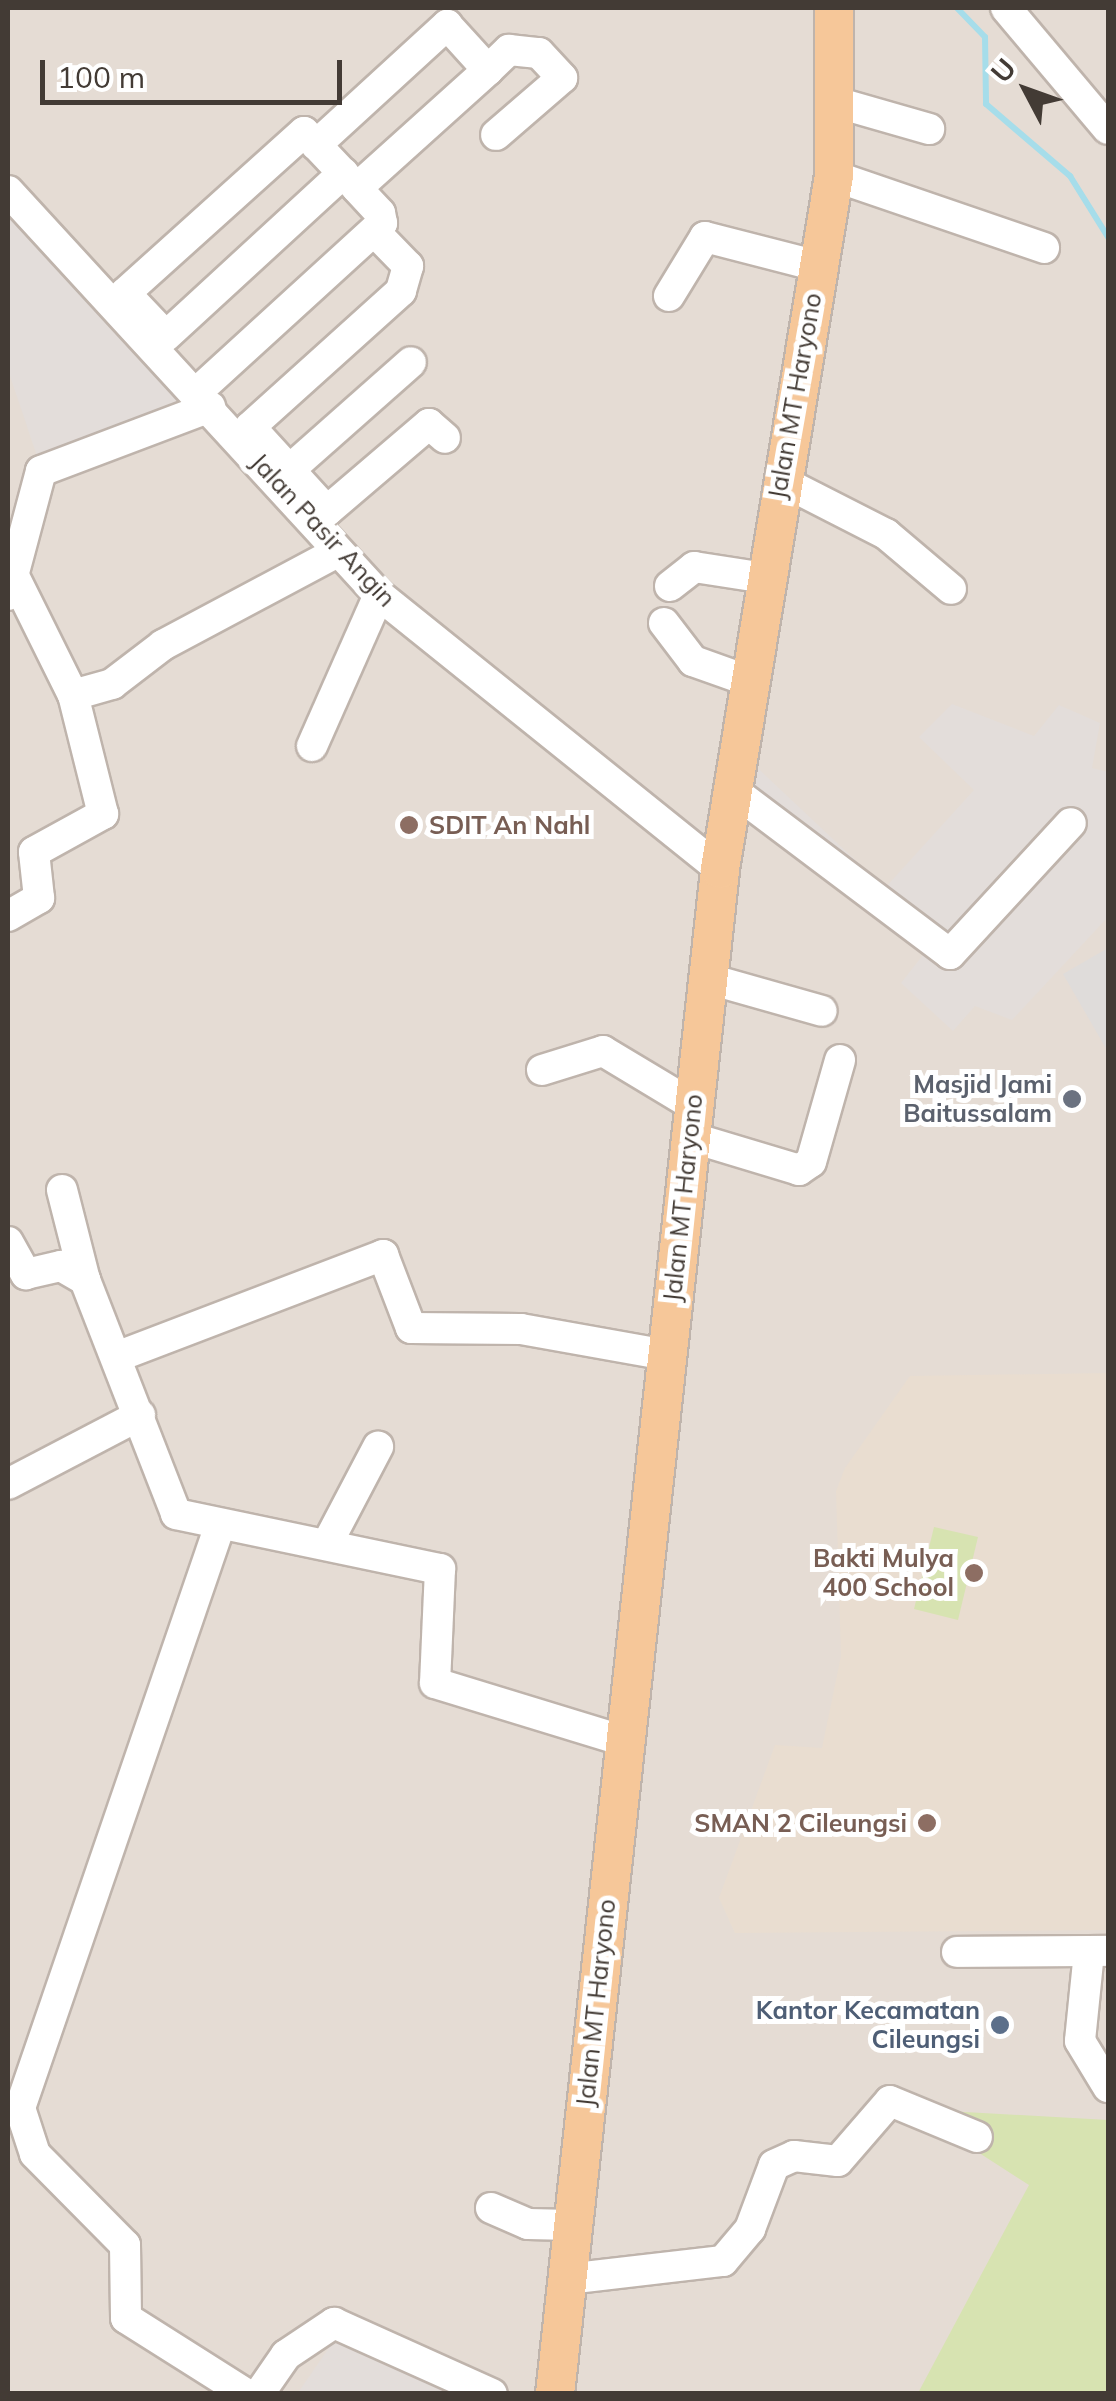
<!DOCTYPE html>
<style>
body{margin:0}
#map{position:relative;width:1116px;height:2401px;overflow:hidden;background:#f1ebe5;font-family:Mulish,sans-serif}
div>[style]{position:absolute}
.residential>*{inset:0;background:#e5dcd4}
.industrial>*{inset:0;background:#e3ddda}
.education>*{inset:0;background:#e9ddd0}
.green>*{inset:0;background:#d7e3b1}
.parking>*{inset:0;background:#dfdcda}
.stream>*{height:6px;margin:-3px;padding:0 3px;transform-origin:3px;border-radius:3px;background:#a6ddea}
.roads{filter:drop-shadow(2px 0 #bfb4ac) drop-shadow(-2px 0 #bfb4ac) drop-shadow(0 2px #bfb4ac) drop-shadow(0 -2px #bfb4ac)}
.minor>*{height:30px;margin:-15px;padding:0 15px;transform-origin:15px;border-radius:15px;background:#fff}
.major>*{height:38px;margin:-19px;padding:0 19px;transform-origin:19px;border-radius:19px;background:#f6c799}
.dots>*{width:28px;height:28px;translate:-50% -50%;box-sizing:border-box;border:5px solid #fff;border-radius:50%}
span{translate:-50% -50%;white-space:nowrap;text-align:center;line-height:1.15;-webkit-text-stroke:10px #fff;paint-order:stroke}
.street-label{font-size:25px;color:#433b35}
.education-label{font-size:25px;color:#785e54;font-weight:700}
.left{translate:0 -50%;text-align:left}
.right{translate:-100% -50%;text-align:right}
.worship-label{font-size:25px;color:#5b616d;font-weight:700}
.service-label{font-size:25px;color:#4e5e75;font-weight:700}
.frame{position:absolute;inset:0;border:10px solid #433b35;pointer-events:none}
.north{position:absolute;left:976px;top:40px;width:100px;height:100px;-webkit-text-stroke:8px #fff;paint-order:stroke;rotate:311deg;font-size:28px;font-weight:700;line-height:40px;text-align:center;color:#433b35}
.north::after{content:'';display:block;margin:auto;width:35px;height:45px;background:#433b35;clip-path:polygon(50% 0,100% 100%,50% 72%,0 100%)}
.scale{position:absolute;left:40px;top:60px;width:302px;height:45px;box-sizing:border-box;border:5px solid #433b35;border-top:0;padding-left:12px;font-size:30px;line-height:35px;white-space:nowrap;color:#433b35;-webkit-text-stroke:8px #fff;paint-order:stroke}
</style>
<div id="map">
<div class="residential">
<div style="clip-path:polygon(8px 8px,1108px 8px,1108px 2393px,8px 2394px)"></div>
</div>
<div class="industrial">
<div style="clip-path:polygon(8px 197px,196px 409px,40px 465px,8px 370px)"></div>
<div style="clip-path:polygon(952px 704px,1034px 736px,1059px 705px,1100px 723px,1092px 768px,1108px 772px,1108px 917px,1012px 1020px,975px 1006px,953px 1031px,901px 983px,927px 950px,741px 807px,747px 758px,885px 888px,974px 790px,919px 737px)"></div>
<div style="clip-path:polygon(340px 2332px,464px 2394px,297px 2394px)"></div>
</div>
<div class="education">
<div style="clip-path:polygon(1108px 1373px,1108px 1930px,735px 1933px,719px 1898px,775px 1745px,822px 1748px,841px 1656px,836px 1491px,845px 1468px,910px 1376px)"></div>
</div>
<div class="green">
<div style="clip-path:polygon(934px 1527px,978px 1537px,958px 1620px,914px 1609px)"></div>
<div style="clip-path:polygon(911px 2109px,1108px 2120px,1108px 2393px,918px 2393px,1029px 2185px)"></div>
</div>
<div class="parking">
<div style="clip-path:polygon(1108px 948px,1108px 1052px,1063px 974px)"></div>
</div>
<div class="stream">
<div style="left:957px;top:8px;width:40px;rotate:46deg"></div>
<div style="left:985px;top:37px;width:67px;rotate:89.1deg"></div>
<div style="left:986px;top:104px;width:111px;rotate:40.6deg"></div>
<div style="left:1070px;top:176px;width:72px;rotate:58.1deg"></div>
</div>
<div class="roads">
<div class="minor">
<div style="left:1006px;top:8px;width:158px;rotate:49.9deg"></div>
<div style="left:488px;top:70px;width:29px;rotate:-44deg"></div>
<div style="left:509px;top:50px;width:30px;rotate:6deg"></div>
<div style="left:539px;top:53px;width:34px;rotate:47deg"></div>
<div style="left:562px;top:78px;width:87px;rotate:139.2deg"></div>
<div style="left:835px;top:102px;width:98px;rotate:16deg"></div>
<div style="left:316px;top:145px;width:178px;rotate:-42.5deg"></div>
<div style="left:447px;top:25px;width:61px;rotate:47.7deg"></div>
<div style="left:488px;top:70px;width:176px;rotate:138deg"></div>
<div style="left:834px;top:176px;width:222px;rotate:18.9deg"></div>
<div style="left:8px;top:191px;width:549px;rotate:47.44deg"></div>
<div style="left:379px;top:595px;width:437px;rotate:38.8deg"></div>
<div style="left:374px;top:231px;width:49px;rotate:45.8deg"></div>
<div style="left:408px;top:266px;width:26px;rotate:106deg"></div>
<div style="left:401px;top:291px;width:203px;rotate:138deg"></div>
<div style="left:250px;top:427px;width:114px;rotate:47.5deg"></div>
<div style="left:327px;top:511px;width:134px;rotate:-40.5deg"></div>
<div style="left:429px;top:424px;width:21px;rotate:41deg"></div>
<div style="left:669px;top:296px;width:69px;rotate:-58.6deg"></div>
<div style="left:705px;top:237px;width:117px;rotate:14.4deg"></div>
<div style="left:196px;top:393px;width:252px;rotate:-42.4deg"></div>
<div style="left:382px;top:223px;width:10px;rotate:-101deg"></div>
<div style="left:380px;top:213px;width:34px;rotate:-133deg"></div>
<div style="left:357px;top:188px;width:77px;rotate:-133.4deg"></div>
<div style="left:304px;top:132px;width:241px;rotate:138deg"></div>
<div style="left:125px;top:293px;width:59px;rotate:46.4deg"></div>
<div style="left:166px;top:336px;width:241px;rotate:-42.6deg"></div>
<div style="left:288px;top:471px;width:164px;rotate:-41.5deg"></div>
<div style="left:780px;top:480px;width:119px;rotate:27deg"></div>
<div style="left:886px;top:534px;width:85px;rotate:40.2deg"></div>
<div style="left:670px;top:586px;width:31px;rotate:-38deg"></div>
<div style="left:694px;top:567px;width:72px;rotate:8.8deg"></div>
<div style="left:8px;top:595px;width:128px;rotate:-75.1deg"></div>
<div style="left:41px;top:471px;width:181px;rotate:-20.7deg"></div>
<div style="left:664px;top:623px;width:48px;rotate:52.7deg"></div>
<div style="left:693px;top:661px;width:63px;rotate:19.6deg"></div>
<div style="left:73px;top:695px;width:41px;rotate:-15.8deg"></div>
<div style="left:112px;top:684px;width:64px;rotate:-37.4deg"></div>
<div style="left:163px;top:645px;width:197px;rotate:-28.1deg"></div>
<div style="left:312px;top:746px;width:165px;rotate:-66.1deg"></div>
<div style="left:735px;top:792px;width:269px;rotate:37deg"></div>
<div style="left:950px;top:954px;width:178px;rotate:-47.3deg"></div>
<div style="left:8px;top:916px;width:36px;rotate:-30deg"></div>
<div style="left:39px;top:898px;width:46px;rotate:-96.2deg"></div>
<div style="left:34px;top:852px;width:79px;rotate:-28.8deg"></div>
<div style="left:103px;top:814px;width:123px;rotate:-104.1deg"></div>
<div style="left:73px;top:695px;width:131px;rotate:-116.4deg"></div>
<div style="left:709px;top:979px;width:117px;rotate:15.8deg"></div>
<div style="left:542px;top:1070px;width:64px;rotate:-17.3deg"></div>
<div style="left:603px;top:1051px;width:105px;rotate:31deg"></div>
<div style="left:690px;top:1137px;width:114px;rotate:16.8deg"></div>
<div style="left:799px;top:1170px;width:14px;rotate:-34deg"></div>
<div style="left:811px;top:1162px;width:106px;rotate:-74.1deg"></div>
<div style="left:62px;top:1190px;width:93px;rotate:75.7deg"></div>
<div style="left:85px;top:1280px;width:251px;rotate:68.7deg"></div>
<div style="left:176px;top:1514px;width:270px;rotate:11.8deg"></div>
<div style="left:440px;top:1569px;width:114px;rotate:92.5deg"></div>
<div style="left:435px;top:1683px;width:199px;rotate:17deg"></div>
<div style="left:8px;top:1242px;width:37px;rotate:61deg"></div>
<div style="left:26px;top:1274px;width:36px;rotate:-13deg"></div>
<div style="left:61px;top:1266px;width:28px;rotate:30deg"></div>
<div style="left:119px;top:1356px;width:283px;rotate:-20.9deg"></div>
<div style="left:383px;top:1255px;width:78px;rotate:69deg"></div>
<div style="left:411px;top:1328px;width:110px;rotate:0.5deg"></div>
<div style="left:521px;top:1329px;width:148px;rotate:10.1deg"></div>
<div style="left:8px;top:1484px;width:149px;rotate:-27.6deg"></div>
<div style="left:219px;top:1528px;width:613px;rotate:108.94deg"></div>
<div style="left:20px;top:2108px;width:48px;rotate:71.9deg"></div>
<div style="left:35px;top:2154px;width:128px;rotate:45.3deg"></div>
<div style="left:125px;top:2245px;width:73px;rotate:89.2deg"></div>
<div style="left:126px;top:2318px;width:142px;rotate:32.3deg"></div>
<div style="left:327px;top:1544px;width:110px;rotate:-62.3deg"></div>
<div style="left:957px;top:1952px;width:151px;rotate:-0.4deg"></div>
<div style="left:1089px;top:1952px;width:89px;rotate:95.8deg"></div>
<div style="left:1080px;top:2041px;width:54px;rotate:58.7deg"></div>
<div style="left:491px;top:2208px;width:40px;rotate:23.4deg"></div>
<div style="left:528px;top:2224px;width:44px;rotate:1.3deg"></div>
<div style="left:567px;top:2279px;width:157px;rotate:-6.6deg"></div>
<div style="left:723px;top:2261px;width:42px;rotate:-49.8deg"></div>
<div style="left:750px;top:2229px;width:68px;rotate:-69.4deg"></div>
<div style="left:774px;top:2165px;width:22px;rotate:-24deg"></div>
<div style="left:794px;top:2156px;width:44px;rotate:6.5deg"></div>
<div style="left:838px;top:2161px;width:79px;rotate:-49.1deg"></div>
<div style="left:890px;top:2101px;width:94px;rotate:22.5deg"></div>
<div style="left:259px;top:2394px;width:47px;rotate:-55.3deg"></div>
<div style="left:286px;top:2355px;width:58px;rotate:-33.7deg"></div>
<div style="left:334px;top:2323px;width:173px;rotate:24.2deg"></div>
</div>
<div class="major">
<div style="left:555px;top:2394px;width:1534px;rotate:-83.82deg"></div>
<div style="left:720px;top:869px;width:702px;rotate:-80.66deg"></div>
<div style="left:834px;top:176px;width:168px;rotate:-90deg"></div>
</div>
</div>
<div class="dots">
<div style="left:409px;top:825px;background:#8d6e63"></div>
<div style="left:1072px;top:1099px;background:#6b7280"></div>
<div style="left:974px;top:1573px;background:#8d6e63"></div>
<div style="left:927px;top:1823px;background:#8d6e63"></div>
<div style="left:1000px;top:2025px;background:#5c6f8a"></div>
</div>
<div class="street-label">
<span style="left:795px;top:396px;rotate:-80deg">Jalan MT Haryono</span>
<span style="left:323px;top:530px;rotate:47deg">Jalan Pasir Angin</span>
<span style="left:683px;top:1198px;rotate:-84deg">Jalan MT Haryono</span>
<span style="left:596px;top:2003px;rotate:-84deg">Jalan MT Haryono</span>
</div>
<div class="education-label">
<span class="left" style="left:429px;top:825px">SDIT An Nahl</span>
<span class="right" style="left:954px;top:1573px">Bakti Mulya<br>400 School</span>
<span class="right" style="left:907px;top:1823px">SMAN 2 Cileungsi</span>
</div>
<div class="worship-label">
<span class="right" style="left:1052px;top:1099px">Masjid Jami<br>Baitussalam</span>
</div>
<div class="service-label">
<span class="right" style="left:980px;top:2025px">Kantor Kecamatan<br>Cileungsi</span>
</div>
<div class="frame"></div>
<div class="north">U</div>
<div class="scale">100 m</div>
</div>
